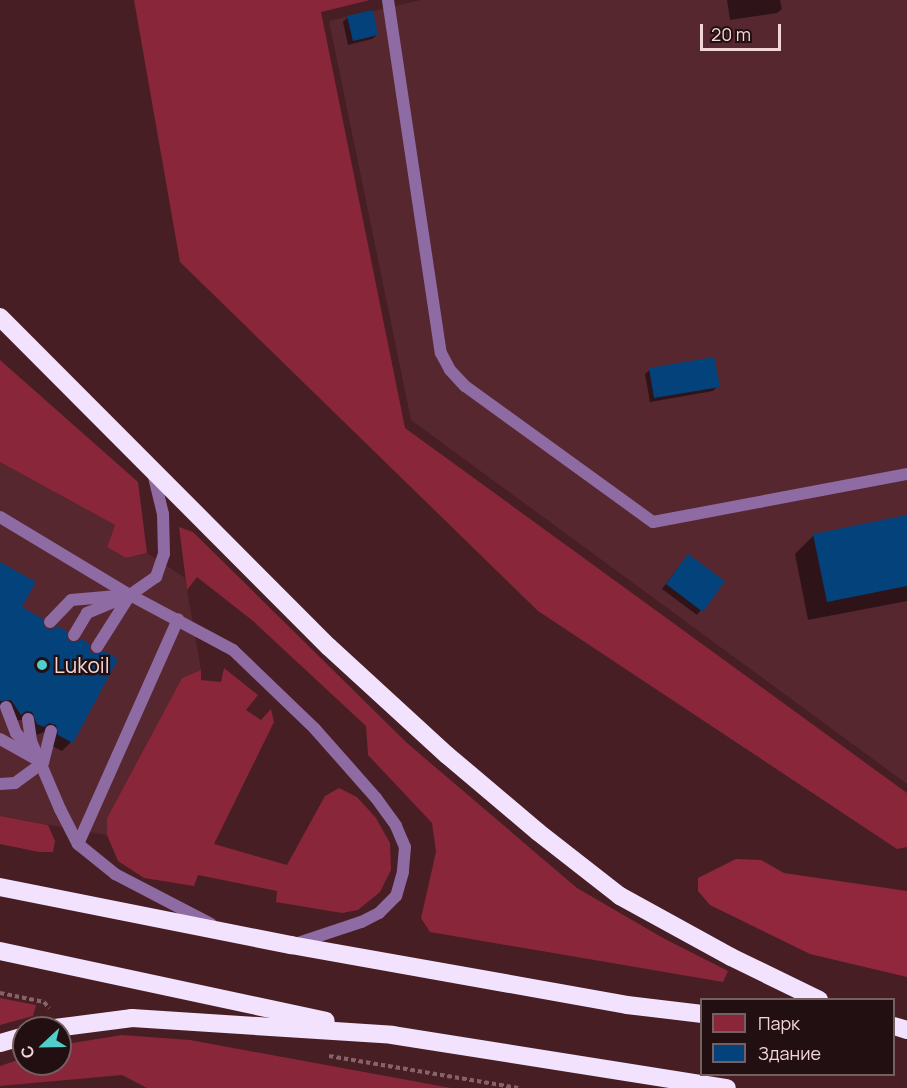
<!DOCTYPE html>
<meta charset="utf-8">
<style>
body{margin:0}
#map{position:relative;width:907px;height:1088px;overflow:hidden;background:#471e24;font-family:Manrope,sans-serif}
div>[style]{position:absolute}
.built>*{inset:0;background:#57272f}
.green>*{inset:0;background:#89263a}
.forest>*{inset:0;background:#91273d}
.shadow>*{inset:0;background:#0007}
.building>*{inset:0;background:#04427b}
.path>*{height:4px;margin-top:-2px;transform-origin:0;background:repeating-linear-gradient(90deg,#876367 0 4.5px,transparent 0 7.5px)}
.lane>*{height:12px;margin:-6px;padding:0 6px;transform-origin:6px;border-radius:6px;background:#8e6ba2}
.highway>*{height:18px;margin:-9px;padding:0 9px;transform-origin:9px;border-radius:9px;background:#f3e2fd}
.dots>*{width:16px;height:16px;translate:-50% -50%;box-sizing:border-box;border:3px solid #220f11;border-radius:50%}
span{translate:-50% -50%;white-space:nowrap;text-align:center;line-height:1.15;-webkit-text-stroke:4.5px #220f11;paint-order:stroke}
.poi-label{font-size:21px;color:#f2d6d7}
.left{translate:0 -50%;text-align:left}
.legend{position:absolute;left:700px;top:998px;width:195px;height:78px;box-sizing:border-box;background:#220f11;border:2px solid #755f60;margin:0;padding:8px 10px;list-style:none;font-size:18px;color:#f2d6d7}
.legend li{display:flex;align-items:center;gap:12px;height:30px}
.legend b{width:30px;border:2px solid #755f60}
.north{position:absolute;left:12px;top:1016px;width:60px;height:60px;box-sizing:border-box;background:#220f11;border:2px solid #755f60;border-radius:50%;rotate:248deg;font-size:16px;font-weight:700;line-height:24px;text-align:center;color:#f2d6d7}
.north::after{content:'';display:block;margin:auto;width:21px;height:27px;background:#53cdca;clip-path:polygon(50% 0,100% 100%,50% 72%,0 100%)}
.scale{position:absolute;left:700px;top:24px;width:81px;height:27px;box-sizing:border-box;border:3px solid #f2d6d7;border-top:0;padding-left:8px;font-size:18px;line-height:21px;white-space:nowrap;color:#f2d6d7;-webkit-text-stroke:4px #220f11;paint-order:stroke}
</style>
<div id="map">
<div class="built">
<div style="clip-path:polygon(421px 0,907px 0,907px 784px,411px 420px,329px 21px)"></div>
<div style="clip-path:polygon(0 462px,115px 525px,107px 547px,126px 558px,147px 553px,185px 578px,201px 670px,182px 678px,107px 818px,107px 835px,0 816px)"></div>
</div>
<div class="green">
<div style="clip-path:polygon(134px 0,370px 0,321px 12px,405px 428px,907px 793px,907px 847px,897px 849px,538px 611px,180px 262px)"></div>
<div style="clip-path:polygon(0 360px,138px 482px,147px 553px,126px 558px,107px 547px,115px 525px,0 462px)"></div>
<div style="clip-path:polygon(179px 527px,193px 532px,407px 743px,577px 888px,663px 938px,728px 971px,723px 982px,430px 932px,421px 918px,436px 852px,432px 823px,368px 755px,366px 726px,253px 621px,197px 577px,187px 590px)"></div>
<div style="clip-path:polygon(224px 668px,258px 695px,246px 710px,261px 720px,271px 709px,274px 722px,214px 844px,287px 865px,325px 796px,339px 788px,357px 797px,376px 818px,390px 843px,391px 870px,380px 892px,358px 910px,342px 913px,276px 902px,277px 891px,198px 875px,194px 886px,144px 878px,118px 861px,107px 835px,107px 818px,182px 678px,201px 670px,201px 680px,221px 682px)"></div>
<div style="clip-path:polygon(0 816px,48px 825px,55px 841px,53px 852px,39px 852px,0 844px)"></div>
<div style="clip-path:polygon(0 998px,36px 1005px,33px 1016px,0 1025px)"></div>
<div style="clip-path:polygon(122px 1035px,190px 1040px,451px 1088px,147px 1088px,122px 1075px,0 1086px,0 1066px,24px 1058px,24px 1064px,60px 1064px,60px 1045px)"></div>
</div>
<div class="forest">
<div style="clip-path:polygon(736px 859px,761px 860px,784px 873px,907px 891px,907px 977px,810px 954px,710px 905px,698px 891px,698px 878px)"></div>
</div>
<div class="shadow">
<div style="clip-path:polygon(727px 0,780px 0,782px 9px,777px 13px,730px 20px)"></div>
<div style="clip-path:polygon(348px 17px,377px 35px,372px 39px,348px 45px,343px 22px)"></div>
<div style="clip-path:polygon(650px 370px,718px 386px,713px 391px,650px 402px,645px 374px)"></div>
<div style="clip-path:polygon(907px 517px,907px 601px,808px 620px,795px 554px,814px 535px)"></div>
<div style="clip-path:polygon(684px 560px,723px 582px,697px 615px,662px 589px)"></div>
<div style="clip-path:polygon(0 564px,20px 608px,71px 742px,62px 751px,50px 745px,50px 738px,44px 732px,34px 736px,22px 720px,16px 720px,0 709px)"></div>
</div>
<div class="building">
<div style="clip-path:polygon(373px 10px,378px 35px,353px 41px,347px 16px)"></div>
<div style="clip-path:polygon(714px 357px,720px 387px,654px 398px,649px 368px)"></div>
<div style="clip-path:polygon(907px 515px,907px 586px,827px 602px,813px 534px)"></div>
<div style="clip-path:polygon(688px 554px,725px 581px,703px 612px,666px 584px)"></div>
<div style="clip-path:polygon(0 562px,36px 582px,22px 607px,43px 619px,45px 628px,52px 630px,57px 626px,67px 631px,67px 639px,70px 642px,78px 642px,81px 639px,90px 644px,89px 650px,93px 654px,104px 651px,118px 659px,73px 743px,58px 735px,56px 725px,49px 723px,44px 727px,37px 724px,32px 712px,26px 711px,21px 715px,11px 700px,0 701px)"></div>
</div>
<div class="path">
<div style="left:0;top:993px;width:45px;rotate:11.6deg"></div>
<div style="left:44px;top:1002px;width:8px;rotate:50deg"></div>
<div style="left:329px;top:1056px;width:192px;rotate:9.6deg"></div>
</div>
<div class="lane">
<div style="left:388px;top:0;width:357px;rotate:81.5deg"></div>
<div style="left:441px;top:353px;width:19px;rotate:62deg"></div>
<div style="left:450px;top:370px;width:22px;rotate:47deg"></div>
<div style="left:465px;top:386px;width:232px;rotate:35.9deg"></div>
<div style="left:653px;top:522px;width:258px;rotate:-10.7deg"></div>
<div style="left:0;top:517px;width:152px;rotate:31deg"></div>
<div style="left:130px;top:595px;width:117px;rotate:28.1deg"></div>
<div style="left:233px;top:650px;width:114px;rotate:43.9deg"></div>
<div style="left:315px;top:729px;width:92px;rotate:48.5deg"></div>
<div style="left:376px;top:798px;width:34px;rotate:54deg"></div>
<div style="left:396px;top:826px;width:23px;rotate:67deg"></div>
<div style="left:405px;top:847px;width:25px;rotate:95deg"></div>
<div style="left:403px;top:872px;width:25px;rotate:106deg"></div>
<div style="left:396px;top:896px;width:24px;rotate:135deg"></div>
<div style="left:379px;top:913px;width:20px;rotate:153deg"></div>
<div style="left:361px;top:922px;width:70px;rotate:161.6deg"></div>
<div style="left:50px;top:622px;width:30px;rotate:-46deg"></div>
<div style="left:71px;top:600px;width:46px;rotate:-5deg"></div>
<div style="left:74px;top:635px;width:26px;rotate:-59deg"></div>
<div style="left:87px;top:613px;width:47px;rotate:-22.7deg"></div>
<div style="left:130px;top:595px;width:32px;rotate:-35deg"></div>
<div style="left:156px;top:577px;width:24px;rotate:-71deg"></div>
<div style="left:164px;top:554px;width:40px;rotate:-91.4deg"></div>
<div style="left:163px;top:514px;width:42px;rotate:-103.7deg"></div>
<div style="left:97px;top:647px;width:62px;rotate:-57.6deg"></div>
<div style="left:6px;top:707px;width:28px;rotate:69deg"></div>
<div style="left:16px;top:733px;width:24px;rotate:48deg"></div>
<div style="left:28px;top:719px;width:22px;rotate:82deg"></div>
<div style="left:31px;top:741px;width:74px;rotate:66.9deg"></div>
<div style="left:60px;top:809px;width:39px;rotate:63deg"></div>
<div style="left:78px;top:844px;width:48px;rotate:39deg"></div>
<div style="left:115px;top:874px;width:108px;rotate:27.5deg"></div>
<div style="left:0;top:739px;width:39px;rotate:29deg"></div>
<div style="left:0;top:784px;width:15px;rotate:-4deg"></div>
<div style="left:15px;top:783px;width:34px;rotate:-36deg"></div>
<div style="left:43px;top:763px;width:33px;rotate:-76deg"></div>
<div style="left:78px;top:844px;width:246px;rotate:-66deg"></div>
</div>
<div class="highway">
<div style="left:0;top:317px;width:466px;rotate:45.1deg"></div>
<div style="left:329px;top:647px;width:160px;rotate:42.5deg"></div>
<div style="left:447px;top:755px;width:119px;rotate:40.2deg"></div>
<div style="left:538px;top:832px;width:104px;rotate:38deg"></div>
<div style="left:620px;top:896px;width:127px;rotate:28.8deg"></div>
<div style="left:731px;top:957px;width:98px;rotate:26deg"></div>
<div style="left:0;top:887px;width:297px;rotate:11.3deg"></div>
<div style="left:291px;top:945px;width:341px;rotate:10.1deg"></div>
<div style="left:627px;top:1005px;width:76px;rotate:6.8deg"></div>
<div style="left:0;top:951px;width:333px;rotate:12.1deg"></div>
<div style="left:894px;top:1026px;width:14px;rotate:17deg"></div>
<div style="left:55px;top:1028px;width:78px;rotate:-7.4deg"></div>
<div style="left:132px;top:1018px;width:261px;rotate:3.7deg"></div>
<div style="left:392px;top:1035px;width:339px;rotate:9deg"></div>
<div style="left:0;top:1043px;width:25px;rotate:-16deg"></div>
</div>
<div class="dots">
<div style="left:42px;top:665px;background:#53cdca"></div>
</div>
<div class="poi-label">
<span class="left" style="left:54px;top:665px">Lukoil</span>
</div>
<ul class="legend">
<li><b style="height:16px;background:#89263a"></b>Парк</li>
<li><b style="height:16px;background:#04427b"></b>Здание</li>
</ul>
<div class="north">С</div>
<div class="scale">20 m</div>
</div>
